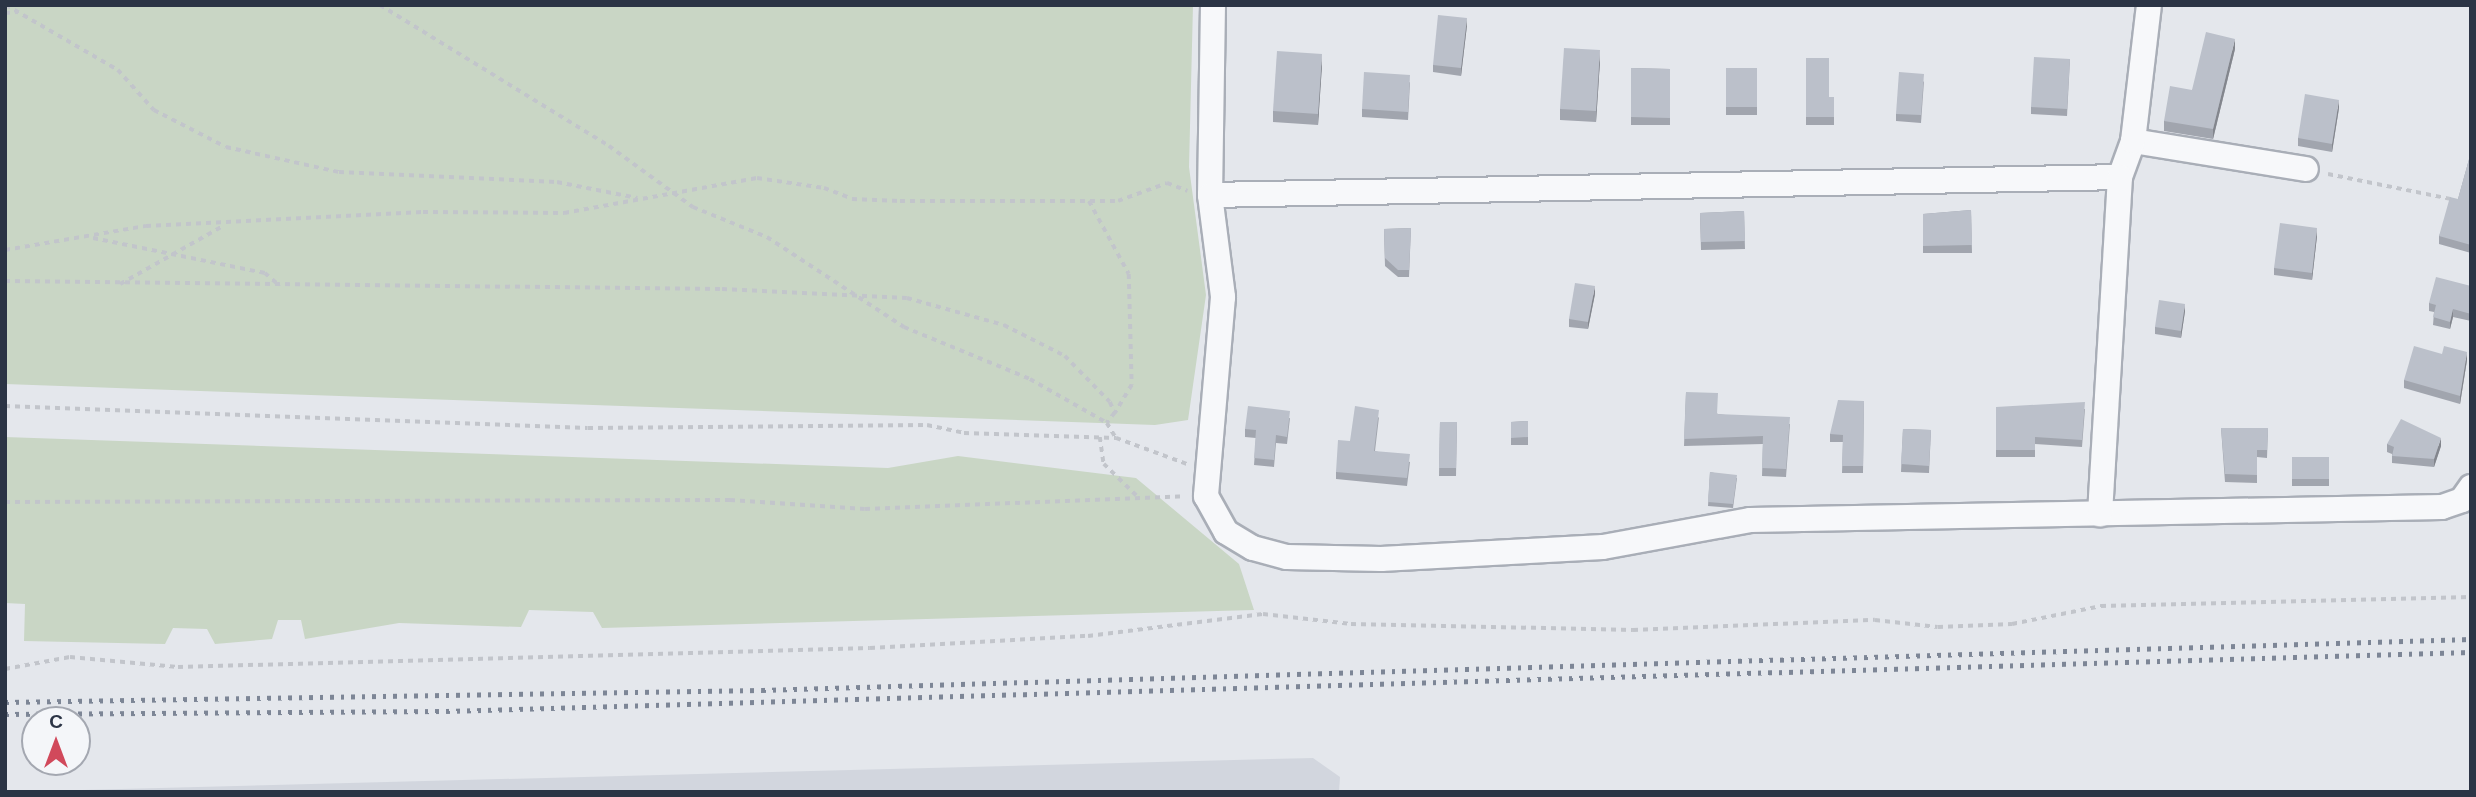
<!DOCTYPE html>
<meta charset="utf-8">
<style>
body{margin:0}
#map{position:relative;width:2476px;height:797px;overflow:hidden;background:#e4e7ec;font-family:Helvetica,sans-serif}
div>[style]{position:absolute}
.built>*{inset:0;background:#d2d6de}
.green>*{inset:0;background:#c9d6c5}
.path>*{height:3.5px;margin-top:-1.75px;transform-origin:0;background:repeating-linear-gradient(90deg,#c2c5cb 0 5px,transparent 0 10px)}
.roads{filter:drop-shadow(2px 0 #a9aeb7) drop-shadow(-2px 0 #a9aeb7) drop-shadow(0 2px #a9aeb7) drop-shadow(0 -2px #a9aeb7)}
.minor>*{height:24px;margin:-12px;padding:0 12px;transform-origin:12px;border-radius:12px;background:#f7f8fa}
.rail>*{height:5px;margin-top:-2.5px;transform-origin:0;background:repeating-linear-gradient(90deg,#7d8696 0 3.5px,transparent 0 10.5px)}
.wall>*{inset:0;background:#a1a5ae}
.shaded-wall>*{inset:0;background:#83868d}
.building>*{inset:0;background:#bbc0ca}
span{translate:-50% -50%;white-space:nowrap;text-align:center;line-height:1.15;-webkit-text-stroke:5px #f4f6f9;paint-order:stroke}
.frame{position:absolute;inset:0;border:7px solid #2b3445;pointer-events:none}
.north{position:absolute;left:21px;top:706px;width:70px;height:70px;box-sizing:border-box;background:#f4f6f9;border:2px solid #a4a8b1;border-radius:50%;rotate:0deg;font-size:19px;font-weight:700;line-height:28px;text-align:center;color:#2b3445}
.north::after{content:'';display:block;margin:auto;width:24px;height:32px;background:#d1495b;clip-path:polygon(50% 0,100% 100%,50% 72%,0 100%)}
</style>
<div id="map">
<div class="built">
<div style="clip-path:polygon(1313px 758px,1340px 777px,1339px 792px,5px 792px)"></div>
</div>
<div class="green">
<div style="clip-path:polygon(5px 5px,1193px 5px,1189px 167px,1206px 295px,1188px 420px,1155px 425px,5px 384px)"></div>
<div style="clip-path:polygon(5px 437px,888px 468px,958px 456px,1136px 478px,1239px 564px,1254px 610px,602px 628px,593px 612px,529px 610px,521px 627px,399px 623px,305px 639px,301px 620px,278px 620px,272px 639px,215px 644px,207px 629px,173px 628px,165px 644px,24px 641px,25px 604px,5px 603px)"></div>
</div>
<div class="path">
<div style="left:6px;top:5px;width:129px;rotate:30.1deg"></div>
<div style="left:118px;top:70px;width:54px;rotate:48deg"></div>
<div style="left:154px;top:110px;width:81px;rotate:27.2deg"></div>
<div style="left:226px;top:147px;width:116px;rotate:12.5deg"></div>
<div style="left:339px;top:172px;width:218px;rotate:2.6deg"></div>
<div style="left:557px;top:182px;width:82px;rotate:11.3deg"></div>
<div style="left:380px;top:5px;width:269px;rotate:31.6deg"></div>
<div style="left:609px;top:146px;width:104px;rotate:36deg"></div>
<div style="left:693px;top:207px;width:80px;rotate:22.1deg"></div>
<div style="left:767px;top:237px;width:164px;rotate:33.3deg"></div>
<div style="left:904px;top:327px;width:136px;rotate:22.4deg"></div>
<div style="left:1030px;top:379px;width:89px;rotate:29.7deg"></div>
<div style="left:1107px;top:423px;width:17px;rotate:59deg"></div>
<div style="left:5px;top:13px;width:12px;rotate:-5deg"></div>
<div style="left:2328px;top:174px;width:126px;rotate:11.5deg"></div>
<div style="left:1089px;top:201px;width:83px;rotate:61.3deg"></div>
<div style="left:1129px;top:274px;width:111px;rotate:88.5deg"></div>
<div style="left:1132px;top:385px;width:33px;rotate:121deg"></div>
<div style="left:93px;top:238px;width:176px;rotate:11.5deg"></div>
<div style="left:265px;top:273px;width:20px;rotate:41deg"></div>
<div style="left:5px;top:250px;width:143px;rotate:-9.7deg"></div>
<div style="left:146px;top:226px;width:277px;rotate:-2.9deg"></div>
<div style="left:423px;top:212px;width:141px;rotate:0.4deg"></div>
<div style="left:564px;top:213px;width:196px;rotate:-10.3deg"></div>
<div style="left:757px;top:178px;width:68px;rotate:8.5deg"></div>
<div style="left:824px;top:188px;width:30px;rotate:21deg"></div>
<div style="left:852px;top:199px;width:48px;rotate:2.4deg"></div>
<div style="left:900px;top:201px;width:218px"></div>
<div style="left:1118px;top:201px;width:52px;rotate:-20.2deg"></div>
<div style="left:1167px;top:183px;width:22px;rotate:21deg"></div>
<div style="left:5px;top:281px;width:717px;rotate:0.64deg"></div>
<div style="left:722px;top:289px;width:185px;rotate:2.8deg"></div>
<div style="left:907px;top:298px;width:101px;rotate:15.6deg"></div>
<div style="left:1004px;top:325px;width:68px;rotate:26.9deg"></div>
<div style="left:1065px;top:356px;width:64px;rotate:45.6deg"></div>
<div style="left:1110px;top:402px;width:12px;rotate:66deg"></div>
<div style="left:1115px;top:413px;width:13px;rotate:129deg"></div>
<div style="left:120px;top:284px;width:118px;rotate:-29.4deg"></div>
<div style="left:5px;top:406px;width:583px;rotate:2.16deg"></div>
<div style="left:588px;top:428px;width:339px;rotate:-0.5deg"></div>
<div style="left:927px;top:425px;width:38px;rotate:12deg"></div>
<div style="left:964px;top:433px;width:152px;rotate:1.9deg"></div>
<div style="left:1116px;top:438px;width:76px;rotate:20.1deg"></div>
<div style="left:1100px;top:437px;width:27px;rotate:82deg"></div>
<div style="left:1104px;top:464px;width:45px;rotate:44.1deg"></div>
<div style="left:5px;top:502px;width:725px;rotate:-0.16deg"></div>
<div style="left:730px;top:500px;width:135px;rotate:3.8deg"></div>
<div style="left:865px;top:509px;width:320px;rotate:-2.3deg"></div>
<div style="left:5px;top:669px;width:66px;rotate:-10.5deg"></div>
<div style="left:70px;top:657px;width:108px;rotate:5.3deg"></div>
<div style="left:178px;top:667px;width:692px;rotate:-1.57deg"></div>
<div style="left:870px;top:648px;width:218px;rotate:-3.2deg"></div>
<div style="left:1088px;top:636px;width:176px;rotate:-7.2deg"></div>
<div style="left:1263px;top:614px;width:89px;rotate:6.5deg"></div>
<div style="left:1351px;top:624px;width:282px;rotate:1.2deg"></div>
<div style="left:1633px;top:630px;width:242px;rotate:-2.4deg"></div>
<div style="left:1875px;top:620px;width:63px;rotate:6.3deg"></div>
<div style="left:1938px;top:627px;width:74px;rotate:-2.3deg"></div>
<div style="left:2012px;top:624px;width:91px;rotate:-11.4deg"></div>
<div style="left:2101px;top:606px;width:370px;rotate:-1.4deg"></div>
</div>
<div class="roads">
<div class="minor">
<div style="left:1213px;top:5px;width:190px;rotate:90.9deg"></div>
<div style="left:1210px;top:195px;width:103px;rotate:82.7deg"></div>
<div style="left:1223px;top:297px;width:200px;rotate:94.9deg"></div>
<div style="left:1206px;top:496px;width:41px;rotate:60.9deg"></div>
<div style="left:1226px;top:532px;width:31px;rotate:31deg"></div>
<div style="left:1253px;top:548px;width:35px;rotate:15deg"></div>
<div style="left:1287px;top:557px;width:94px;rotate:1.2deg"></div>
<div style="left:1381px;top:559px;width:222px;rotate:-3.1deg"></div>
<div style="left:1603px;top:547px;width:149px;rotate:-10.4deg"></div>
<div style="left:1750px;top:520px;width:692px;rotate:-1.08deg"></div>
<div style="left:2442px;top:507px;width:21px;rotate:-19deg"></div>
<div style="left:2462px;top:500px;width:16px;rotate:-55deg"></div>
<div style="left:2133px;top:141px;width:175px;rotate:9.2deg"></div>
<div style="left:2120px;top:177px;width:38px;rotate:-70deg"></div>
<div style="left:2133px;top:141px;width:137px;rotate:-83.3deg"></div>
<div style="left:1210px;top:195px;width:910px;rotate:-1.13deg"></div>
<div style="left:2120px;top:177px;width:338px;rotate:93.4deg"></div>
</div>
</div>
<div class="rail">
<div style="left:5px;top:702px;width:757px;rotate:-0.91deg"></div>
<div style="left:762px;top:690px;width:1710px;rotate:-1.71deg"></div>
<div style="left:5px;top:714px;width:441px;rotate:-0.4deg"></div>
<div style="left:446px;top:711px;width:2026px;rotate:-1.67deg"></div>
</div>
<div class="wall">
<div style="clip-path:polygon(1467px 25px,1461px 76px,1433px 72px,1433px 65px)"></div>
<div style="clip-path:polygon(2235px 49px,2213px 139px,2164px 131px,2164px 121px,2192px 90px)"></div>
<div style="clip-path:polygon(1806px 58px,1829px 97px,1834px 97px,1834px 125px,1806px 125px)"></div>
<div style="clip-path:polygon(2070px 59px,2067px 116px,2031px 114px,2031px 107px)"></div>
<div style="clip-path:polygon(1600px 61px,1596px 122px,1560px 120px,1560px 109px)"></div>
<div style="clip-path:polygon(1322px 65px,1318px 125px,1273px 122px,1273px 111px)"></div>
<div style="clip-path:polygon(1631px 68px,1670px 69px,1670px 125px,1631px 125px)"></div>
<div style="clip-path:polygon(1726px 68px,1757px 68px,1757px 115px,1726px 115px)"></div>
<div style="clip-path:polygon(1924px 81px,1921px 123px,1896px 121px,1896px 114px)"></div>
<div style="clip-path:polygon(1410px 82px,1408px 120px,1362px 117px,1362px 109px)"></div>
<div style="clip-path:polygon(2339px 108px,2332px 152px,2298px 146px,2298px 138px)"></div>
<div style="clip-path:polygon(2471px 152px,2471px 253px,2439px 244px,2439px 236px,2458px 199px)"></div>
<div style="clip-path:polygon(1971px 210px,1972px 253px,1923px 253px,1923px 214px)"></div>
<div style="clip-path:polygon(1744px 211px,1745px 249px,1701px 250px,1700px 213px)"></div>
<div style="clip-path:polygon(1411px 228px,1409px 277px,1398px 277px,1385px 266px,1384px 229px)"></div>
<div style="clip-path:polygon(2317px 236px,2312px 280px,2274px 275px,2274px 268px)"></div>
<div style="clip-path:polygon(2471px 286px,2471px 321px,2453px 317px,2450px 329px,2433px 325px,2434px 312px,2429px 311px,2429px 303px)"></div>
<div style="clip-path:polygon(1595px 294px,1588px 329px,1569px 327px,1569px 319px)"></div>
<div style="clip-path:polygon(2185px 311px,2181px 338px,2155px 334px,2155px 327px)"></div>
<div style="clip-path:polygon(2467px 360px,2460px 404px,2404px 388px,2404px 380px)"></div>
<div style="clip-path:polygon(1686px 392px,1718px 414px,1790px 424px,1786px 477px,1762px 476px,1763px 444px,1684px 446px)"></div>
<div style="clip-path:polygon(1864px 401px,1863px 473px,1842px 473px,1843px 442px,1830px 442px,1830px 434px)"></div>
<div style="clip-path:polygon(1996px 407px,2085px 409px,2082px 447px,2035px 444px,2035px 457px,1996px 457px)"></div>
<div style="clip-path:polygon(1379px 417px,1375px 451px,1410px 462px,1407px 486px,1336px 479px,1336px 472px,1350px 441px)"></div>
<div style="clip-path:polygon(1290px 418px,1287px 444px,1276px 443px,1274px 467px,1254px 465px,1256px 438px,1245px 437px,1245px 429px)"></div>
<div style="clip-path:polygon(1528px 421px,1528px 445px,1511px 445px,1511px 422px)"></div>
<div style="clip-path:polygon(1440px 422px,1457px 422px,1456px 476px,1439px 476px)"></div>
<div style="clip-path:polygon(2221px 428px,2268px 428px,2267px 458px,2257px 457px,2257px 483px,2225px 482px)"></div>
<div style="clip-path:polygon(1903px 429px,1931px 430px,1929px 473px,1901px 472px)"></div>
<div style="clip-path:polygon(2387px 444px,2441px 446px,2434px 467px,2392px 463px,2392px 454px,2387px 452px)"></div>
<div style="clip-path:polygon(2292px 457px,2329px 457px,2329px 486px,2292px 486px)"></div>
<div style="clip-path:polygon(1710px 472px,1737px 478px,1733px 508px,1708px 506px)"></div>
</div>
<div class="shaded-wall">
<div style="clip-path:polygon(1467px 18px,1467px 25px,1461px 76px,1461px 68px)"></div>
<div style="clip-path:polygon(2235px 39px,2235px 49px,2213px 139px,2213px 129px)"></div>
<div style="clip-path:polygon(1600px 50px,1600px 61px,1596px 122px,1596px 111px)"></div>
<div style="clip-path:polygon(1322px 54px,1322px 65px,1318px 125px,1318px 114px)"></div>
<div style="clip-path:polygon(2339px 100px,2339px 108px,2332px 152px,2332px 144px)"></div>
<div style="clip-path:polygon(2317px 228px,2317px 236px,2312px 280px,2312px 273px)"></div>
<div style="clip-path:polygon(1595px 286px,1595px 294px,1588px 329px,1588px 322px)"></div>
<div style="clip-path:polygon(2185px 304px,2185px 311px,2181px 338px,2181px 331px)"></div>
<div style="clip-path:polygon(2453px 309px,2453px 317px,2450px 329px,2450px 322px)"></div>
<div style="clip-path:polygon(2467px 352px,2467px 360px,2460px 404px,2460px 396px)"></div>
<div style="clip-path:polygon(2441px 438px,2441px 446px,2434px 467px,2434px 459px)"></div>
</div>
<div class="building">
<div style="clip-path:polygon(1438px 15px,1467px 18px,1461px 68px,1433px 65px)"></div>
<div style="clip-path:polygon(2206px 32px,2235px 39px,2213px 129px,2164px 121px,2170px 86px,2192px 90px)"></div>
<div style="clip-path:polygon(1564px 48px,1600px 50px,1596px 111px,1560px 109px)"></div>
<div style="clip-path:polygon(1277px 51px,1322px 54px,1318px 114px,1273px 111px)"></div>
<div style="clip-path:polygon(2034px 57px,2070px 59px,2067px 109px,2031px 107px)"></div>
<div style="clip-path:polygon(1806px 58px,1829px 58px,1829px 97px,1834px 97px,1834px 117px,1806px 117px)"></div>
<div style="clip-path:polygon(1631px 68px,1670px 69px,1670px 118px,1631px 117px)"></div>
<div style="clip-path:polygon(1726px 68px,1757px 68px,1757px 107px,1726px 107px)"></div>
<div style="clip-path:polygon(1364px 72px,1410px 75px,1408px 112px,1362px 109px)"></div>
<div style="clip-path:polygon(1899px 72px,1924px 74px,1921px 115px,1896px 114px)"></div>
<div style="clip-path:polygon(2305px 94px,2339px 100px,2332px 144px,2298px 138px)"></div>
<div style="clip-path:polygon(2471px 152px,2471px 245px,2439px 236px,2450px 197px,2458px 199px)"></div>
<div style="clip-path:polygon(1971px 210px,1972px 245px,1923px 246px,1923px 214px)"></div>
<div style="clip-path:polygon(1744px 211px,1745px 241px,1701px 242px,1700px 213px)"></div>
<div style="clip-path:polygon(2280px 223px,2317px 228px,2312px 273px,2274px 268px)"></div>
<div style="clip-path:polygon(1411px 228px,1409px 270px,1398px 270px,1385px 258px,1384px 229px)"></div>
<div style="clip-path:polygon(2436px 277px,2471px 286px,2471px 314px,2453px 309px,2450px 322px,2433px 317px,2436px 305px,2429px 303px)"></div>
<div style="clip-path:polygon(1575px 283px,1595px 286px,1588px 322px,1569px 319px)"></div>
<div style="clip-path:polygon(2159px 300px,2185px 304px,2181px 331px,2155px 327px)"></div>
<div style="clip-path:polygon(2414px 346px,2442px 354px,2444px 346px,2467px 352px,2460px 396px,2404px 380px)"></div>
<div style="clip-path:polygon(1686px 392px,1718px 393px,1717px 414px,1790px 417px,1786px 469px,1762px 468px,1763px 436px,1684px 439px)"></div>
<div style="clip-path:polygon(1838px 400px,1864px 401px,1863px 466px,1842px 466px,1843px 435px,1830px 434px)"></div>
<div style="clip-path:polygon(2085px 402px,2082px 440px,2035px 437px,2035px 450px,1996px 450px,1996px 407px)"></div>
<div style="clip-path:polygon(1248px 406px,1290px 411px,1287px 437px,1276px 435px,1274px 460px,1254px 458px,1256px 430px,1245px 429px)"></div>
<div style="clip-path:polygon(1355px 406px,1379px 410px,1374px 451px,1410px 454px,1407px 478px,1336px 472px,1338px 440px,1350px 441px)"></div>
<div style="clip-path:polygon(2401px 419px,2441px 438px,2434px 459px,2392px 456px,2394px 447px,2387px 444px)"></div>
<div style="clip-path:polygon(1528px 421px,1528px 437px,1511px 438px,1511px 422px)"></div>
<div style="clip-path:polygon(1440px 422px,1457px 422px,1456px 468px,1439px 468px)"></div>
<div style="clip-path:polygon(2221px 428px,2268px 428px,2267px 450px,2257px 450px,2257px 475px,2225px 474px)"></div>
<div style="clip-path:polygon(1903px 429px,1931px 430px,1929px 466px,1901px 464px)"></div>
<div style="clip-path:polygon(2292px 457px,2329px 457px,2329px 479px,2292px 479px)"></div>
<div style="clip-path:polygon(1710px 472px,1737px 475px,1733px 504px,1708px 502px)"></div>
</div>
<div class="frame"></div>
<div class="north">С</div>
</div>
